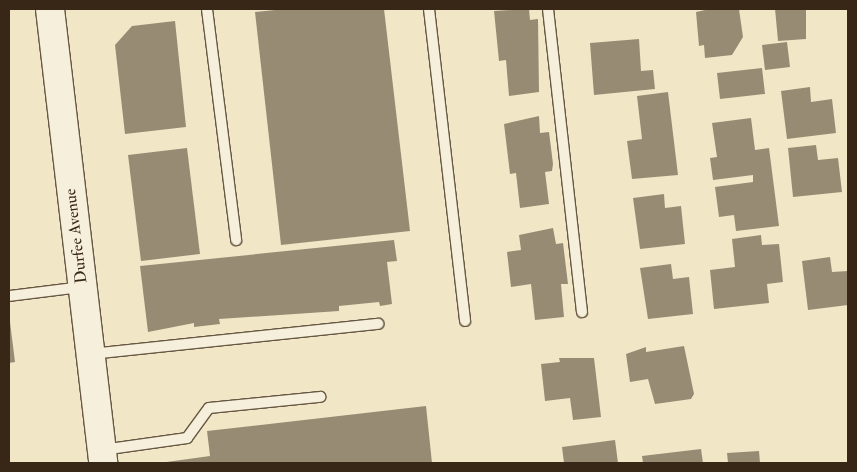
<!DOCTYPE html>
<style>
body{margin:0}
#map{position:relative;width:857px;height:472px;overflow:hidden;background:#f1e7c7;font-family:"IM FELL Double Pica",serif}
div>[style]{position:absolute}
.building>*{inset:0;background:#988b73}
.roads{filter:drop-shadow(1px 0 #665743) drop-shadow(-1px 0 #665743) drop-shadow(0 1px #665743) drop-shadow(0 -1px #665743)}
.service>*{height:10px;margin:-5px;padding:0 5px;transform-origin:5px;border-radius:5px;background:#f6efdb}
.secondary>*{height:28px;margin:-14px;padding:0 14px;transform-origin:14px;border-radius:14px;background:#f6efdb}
span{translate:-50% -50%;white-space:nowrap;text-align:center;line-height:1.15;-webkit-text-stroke:5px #f6efdb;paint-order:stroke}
.street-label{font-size:16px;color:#382717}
.frame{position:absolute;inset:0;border:10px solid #382717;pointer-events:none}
</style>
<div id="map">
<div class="building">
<div style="clip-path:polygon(285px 9px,384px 9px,410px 231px,281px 245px,255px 12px)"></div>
<div style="clip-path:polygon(529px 9px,530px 20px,538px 19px,539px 92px,509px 96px,506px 60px,499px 61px,494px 11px)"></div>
<div style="clip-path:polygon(710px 9px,739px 9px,743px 37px,732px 55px,705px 58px,704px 45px,699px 46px,696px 12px)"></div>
<div style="clip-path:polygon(775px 9px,806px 9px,806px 39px,778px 41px)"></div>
<div style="clip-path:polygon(175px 21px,186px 127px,125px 134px,115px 45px,132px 26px)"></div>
<div style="clip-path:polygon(639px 39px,641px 71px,653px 70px,655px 89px,594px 95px,590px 43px)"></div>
<div style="clip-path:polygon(787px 42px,790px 67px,765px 70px,762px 45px)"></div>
<div style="clip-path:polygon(762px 68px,765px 94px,720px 99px,717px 73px)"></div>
<div style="clip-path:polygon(810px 87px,811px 102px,832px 99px,836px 133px,787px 139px,781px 91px)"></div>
<div style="clip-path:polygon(668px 92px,678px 175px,632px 179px,627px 141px,642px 139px,637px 96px)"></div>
<div style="clip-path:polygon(539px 116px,540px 133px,549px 132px,553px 164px,552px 171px,545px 172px,549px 204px,520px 208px,516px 173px,510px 174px,504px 124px)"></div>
<div style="clip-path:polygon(751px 118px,755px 150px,769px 148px,779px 226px,736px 231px,734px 215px,719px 217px,715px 187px,753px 182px,753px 175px,713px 180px,710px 158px,717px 157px,712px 123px)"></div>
<div style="clip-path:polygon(816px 145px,818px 160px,838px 158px,842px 192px,793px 197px,788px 148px)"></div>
<div style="clip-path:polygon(187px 148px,200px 254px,141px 261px,128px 155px)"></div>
<div style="clip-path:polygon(664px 194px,665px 208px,681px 206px,685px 244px,640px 249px,633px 198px)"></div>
<div style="clip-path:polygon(553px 228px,556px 244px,563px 243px,568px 284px,561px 284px,564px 317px,535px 320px,531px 284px,511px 287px,507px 252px,521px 250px,519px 235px)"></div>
<div style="clip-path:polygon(761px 235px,762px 245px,779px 244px,783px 282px,767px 284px,769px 303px,714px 309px,710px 270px,735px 267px,732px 239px)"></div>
<div style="clip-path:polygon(394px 240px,397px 261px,387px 262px,392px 304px,380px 306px,379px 302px,339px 306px,339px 311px,219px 319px,220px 324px,194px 327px,194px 323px,148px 332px,140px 266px)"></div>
<div style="clip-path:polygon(830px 257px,832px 272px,848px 271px,848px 305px,808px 310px,802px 261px)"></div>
<div style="clip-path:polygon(671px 264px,673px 279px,689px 277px,693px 314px,648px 319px,640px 268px)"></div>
<div style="clip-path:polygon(9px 314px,15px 362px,9px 363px)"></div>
<div style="clip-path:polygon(684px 346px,694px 394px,691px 399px,655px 404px,648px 379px,630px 382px,626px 354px,646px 347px,646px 352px)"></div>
<div style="clip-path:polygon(559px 358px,594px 358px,601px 417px,573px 420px,570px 398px,545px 401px,541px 364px,560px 362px)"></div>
<div style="clip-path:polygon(426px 406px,432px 463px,159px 463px,210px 456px,207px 431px)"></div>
<div style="clip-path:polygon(615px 440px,618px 463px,564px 463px,562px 447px)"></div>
<div style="clip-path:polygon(701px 449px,703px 463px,643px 463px,642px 456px)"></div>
<div style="clip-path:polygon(759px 451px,760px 463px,728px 463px,727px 453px)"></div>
</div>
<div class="roads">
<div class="service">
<div style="left:207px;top:9px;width:233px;rotate:82.8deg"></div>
<div style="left:429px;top:9px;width:314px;rotate:83.4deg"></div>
<div style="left:548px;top:9px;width:305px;rotate:83.6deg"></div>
<div style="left:9px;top:296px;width:73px;rotate:-7.1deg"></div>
<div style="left:91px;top:354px;width:289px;rotate:-6deg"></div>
<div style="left:102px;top:450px;width:86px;rotate:-8deg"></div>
<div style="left:187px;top:438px;width:37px;rotate:-54deg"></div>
<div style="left:209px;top:408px;width:112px;rotate:-5.7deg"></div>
</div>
<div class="secondary">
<div style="left:50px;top:9px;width:457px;rotate:83.3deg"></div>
</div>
</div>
<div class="street-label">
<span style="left:76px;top:236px;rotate:-97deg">Durfee Avenue</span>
</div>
<div class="frame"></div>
</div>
